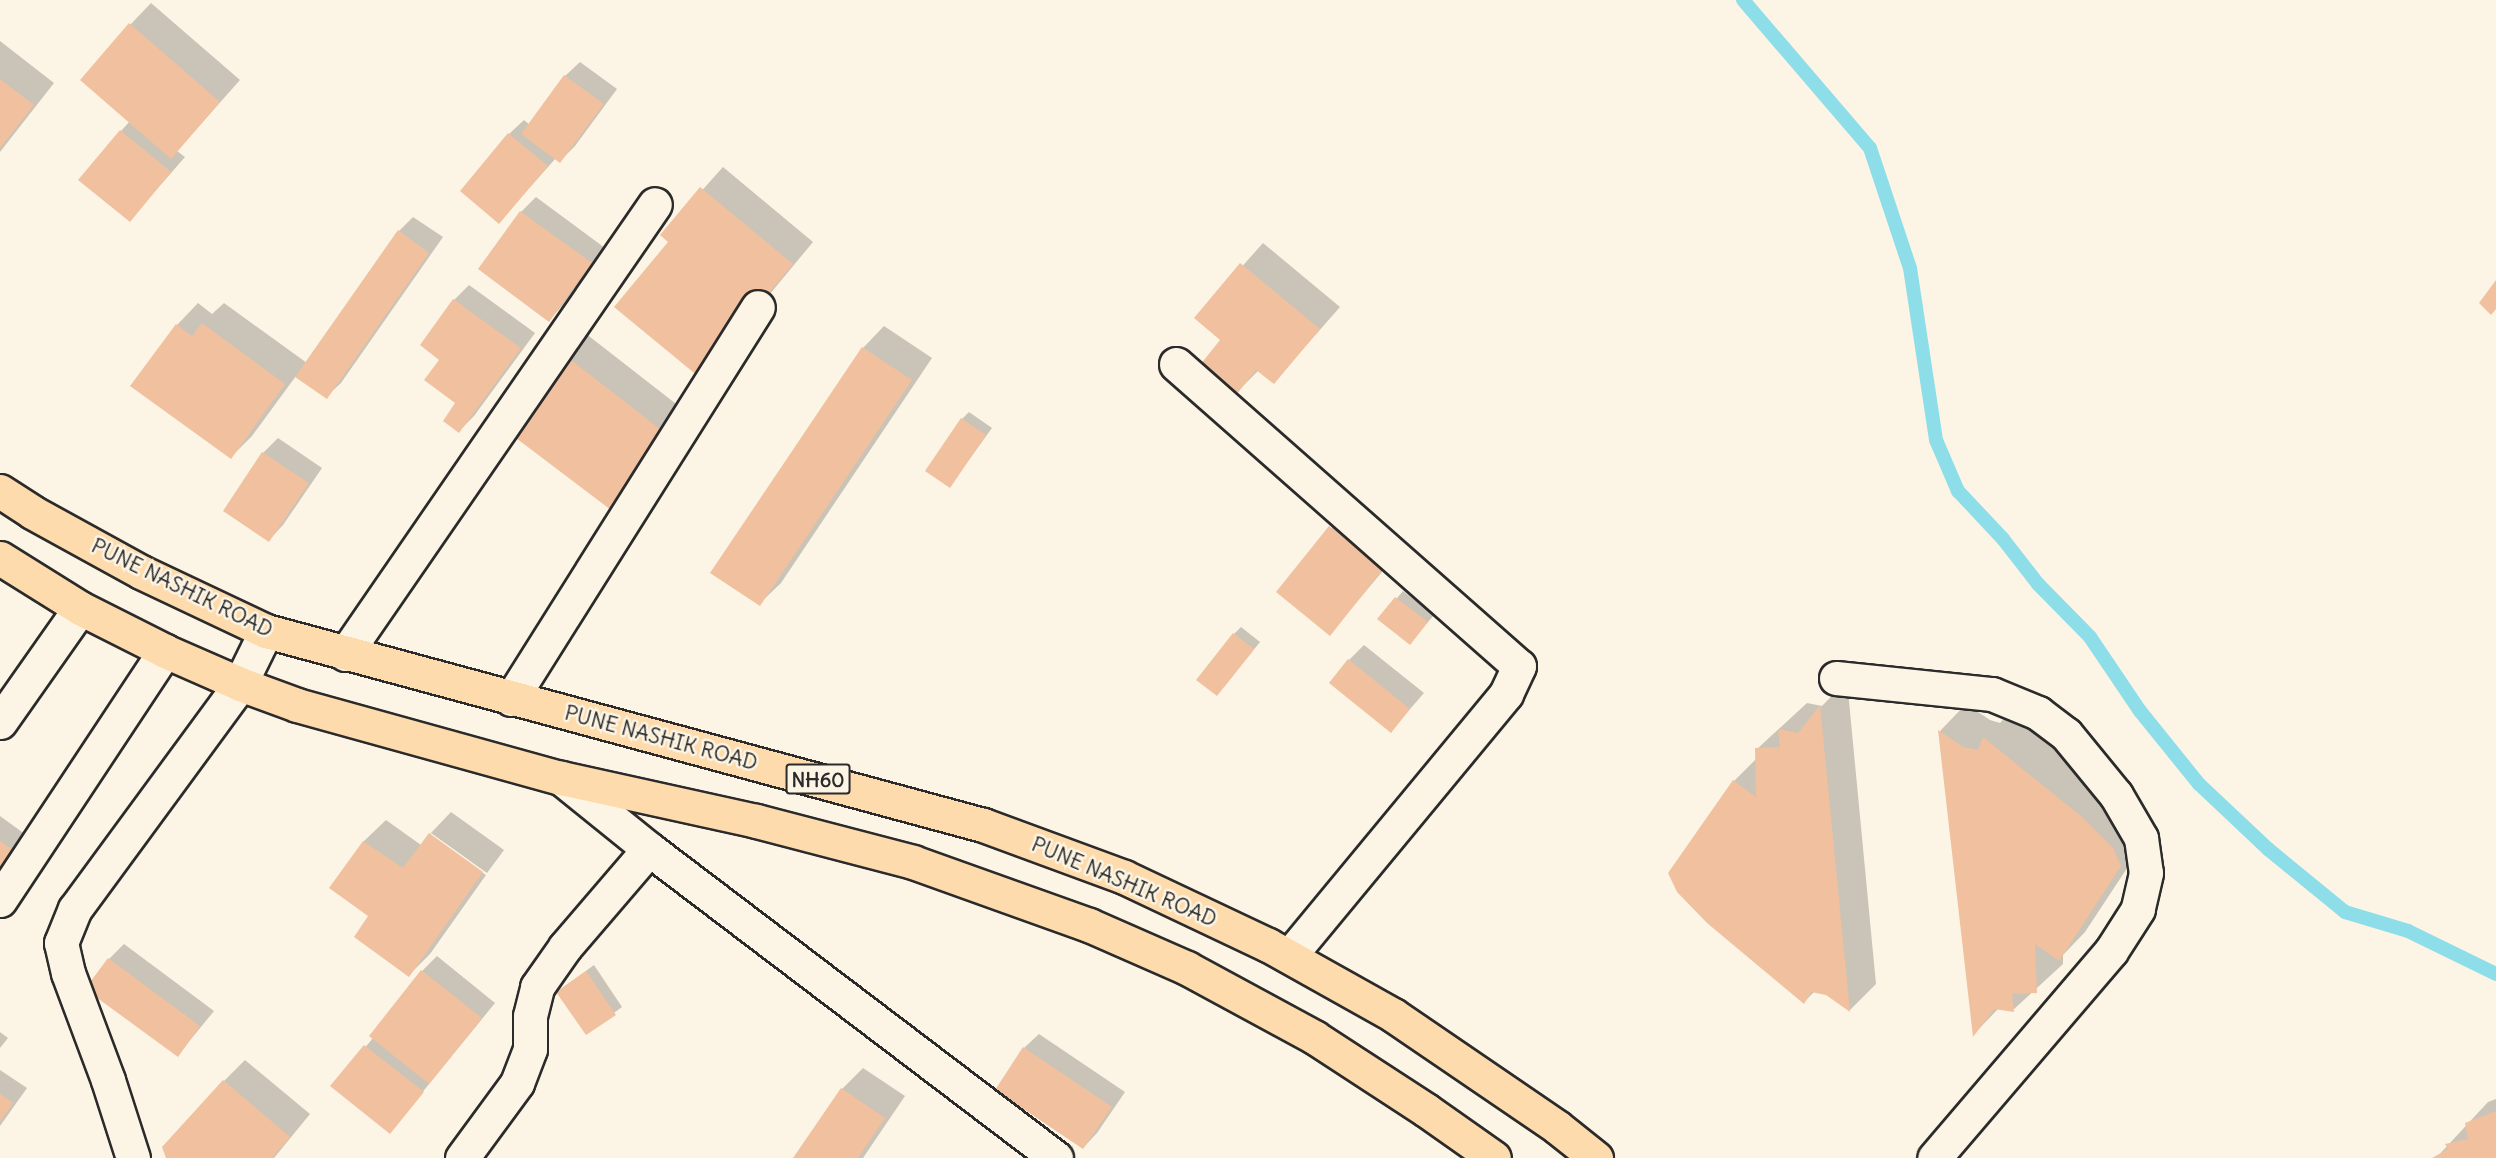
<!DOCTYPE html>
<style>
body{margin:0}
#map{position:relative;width:2496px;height:1158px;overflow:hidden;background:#fcf5e5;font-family:Delius,sans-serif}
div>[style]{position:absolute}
.shadow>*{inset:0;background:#0003}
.stream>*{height:14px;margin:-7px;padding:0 7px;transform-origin:7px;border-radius:7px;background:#8edeea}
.building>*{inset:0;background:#f0c09f}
.roads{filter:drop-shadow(2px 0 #2b2b2b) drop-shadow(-2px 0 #2b2b2b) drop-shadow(0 2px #2b2b2b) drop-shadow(0 -2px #2b2b2b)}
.minor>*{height:33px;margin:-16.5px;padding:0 16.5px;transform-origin:16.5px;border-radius:16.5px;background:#fcf5e5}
.highway>*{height:33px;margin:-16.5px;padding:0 16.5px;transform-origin:16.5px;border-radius:16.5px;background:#fedbac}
span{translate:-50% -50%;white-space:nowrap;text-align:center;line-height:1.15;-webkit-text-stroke:5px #fcf5e5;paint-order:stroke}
.shield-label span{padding:2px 4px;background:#fcf5e5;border:2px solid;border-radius:4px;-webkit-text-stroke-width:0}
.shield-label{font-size:20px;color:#2b2b2b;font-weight:700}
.street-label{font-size:21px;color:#2b2b2b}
</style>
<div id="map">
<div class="shadow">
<div style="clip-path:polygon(151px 3px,240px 80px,177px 151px,185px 157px,130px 220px,121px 131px,130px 121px,130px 25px)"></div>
<div style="clip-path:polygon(0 41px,54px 83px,0 152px)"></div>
<div style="clip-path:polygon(580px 62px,617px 89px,575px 146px,560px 161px,556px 158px,499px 222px,509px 134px,524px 120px,530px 125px,565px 76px)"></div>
<div style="clip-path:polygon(723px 167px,813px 242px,720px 354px,670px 242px,662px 235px)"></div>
<div style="clip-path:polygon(536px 197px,605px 248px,563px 305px,549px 320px,480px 269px,521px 212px)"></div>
<div style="clip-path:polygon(413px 217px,443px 237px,341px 383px,326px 397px,296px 376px,252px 436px,231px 457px,132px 386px,177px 325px,198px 303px,212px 314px,224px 303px,307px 363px,399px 231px)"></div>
<div style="clip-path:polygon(1263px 243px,1340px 307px,1274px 382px,1259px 370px,1236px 393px,1222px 340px,1196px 318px)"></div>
<div style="clip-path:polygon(469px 285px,535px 333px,474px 416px,459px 431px,458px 402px,441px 360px,454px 300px)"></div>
<div style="clip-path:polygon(884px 326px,932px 358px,781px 583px,759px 604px,863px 348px)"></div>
<div style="clip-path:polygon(585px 333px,689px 414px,632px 487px,507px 428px)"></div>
<div style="clip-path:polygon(969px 412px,992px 428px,950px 486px,962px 419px)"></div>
<div style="clip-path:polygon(278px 438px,322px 468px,283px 525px,269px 540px,263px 453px)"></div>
<div style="clip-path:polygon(1345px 512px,1397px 554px,1330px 634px,1278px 592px)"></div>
<div style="clip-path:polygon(1403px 591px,1434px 615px,1410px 643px,1379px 619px)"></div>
<div style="clip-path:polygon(1241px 627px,1260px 642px,1224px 687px,1234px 634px)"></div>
<div style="clip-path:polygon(1364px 645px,1424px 693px,1391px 731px,1349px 660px)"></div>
<div style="clip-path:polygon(1847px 680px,1876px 984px,1850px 1010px,1827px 994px,1815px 991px,1804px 1002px,1670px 873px,1734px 781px,1757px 758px,1757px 749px,1807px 703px,1822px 706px)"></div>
<div style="clip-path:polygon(1966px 704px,1990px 720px,2000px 723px,2011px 711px,2109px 791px,2147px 838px,2085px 932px,2063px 955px,2063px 964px,2013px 1010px,1999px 1008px,1974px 1034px,1940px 731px)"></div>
<div style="clip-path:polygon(451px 812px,504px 850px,487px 873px,431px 833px,431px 836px,486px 875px,430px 954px,409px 975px,370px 916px,331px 888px,364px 841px,386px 820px,421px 845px,430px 834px)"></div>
<div style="clip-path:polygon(0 816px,33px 840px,0 891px)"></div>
<div style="clip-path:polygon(124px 944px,214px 1011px,178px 1055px,109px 959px)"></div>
<div style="clip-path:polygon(437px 956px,495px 1003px,390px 1132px,333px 1086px,373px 1038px,371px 1036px,422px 971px)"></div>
<div style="clip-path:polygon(594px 965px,622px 1007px,586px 1033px,557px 992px)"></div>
<div style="clip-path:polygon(0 1032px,8px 1038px,0 1048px)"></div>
<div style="clip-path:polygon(1039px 1034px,1125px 1092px,1097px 1133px,1083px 1148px,1024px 1048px)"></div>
<div style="clip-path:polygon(245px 1060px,310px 1114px,274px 1158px,167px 1158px,224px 1081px)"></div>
<div style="clip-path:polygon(863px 1068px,905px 1096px,863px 1158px,795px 1158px,842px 1089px)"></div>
<div style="clip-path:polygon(0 1070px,27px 1088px,0 1126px)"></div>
<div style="clip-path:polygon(2496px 1099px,2496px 1158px,2436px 1158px,2488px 1102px)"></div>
</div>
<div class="stream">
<div style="left:1743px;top:0;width:195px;rotate:49.4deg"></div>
<div style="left:1870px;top:148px;width:126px;rotate:71.6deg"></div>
<div style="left:1910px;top:268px;width:174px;rotate:81.4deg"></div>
<div style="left:1936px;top:440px;width:56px;rotate:66.7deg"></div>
<div style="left:1958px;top:491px;width:66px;rotate:46.8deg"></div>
<div style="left:2003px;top:539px;width:57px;rotate:52.1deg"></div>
<div style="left:2038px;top:584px;width:74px;rotate:45.5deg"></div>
<div style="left:2090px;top:637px;width:89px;rotate:56deg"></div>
<div style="left:2140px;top:711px;width:94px;rotate:51.1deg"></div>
<div style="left:2199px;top:784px;width:95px;rotate:43.3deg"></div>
<div style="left:2268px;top:849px;width:99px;rotate:39.3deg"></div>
<div style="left:2345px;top:912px;width:66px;rotate:16.8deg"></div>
<div style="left:2408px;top:931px;width:98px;rotate:26deg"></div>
</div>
<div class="building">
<div style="clip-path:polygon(129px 23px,220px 102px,171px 159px,80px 80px)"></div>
<div style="clip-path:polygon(564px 75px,604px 104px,560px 163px,521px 134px)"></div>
<div style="clip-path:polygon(0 79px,34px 105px,0 148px)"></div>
<div style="clip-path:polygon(120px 130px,171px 172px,130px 222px,78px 180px)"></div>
<div style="clip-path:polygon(508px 133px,548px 166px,499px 224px,460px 191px)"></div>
<div style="clip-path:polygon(700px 187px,793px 264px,699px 377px,614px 307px,668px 242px,660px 235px)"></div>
<div style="clip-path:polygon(520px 211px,592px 263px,549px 322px,478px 269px)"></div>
<div style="clip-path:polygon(398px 230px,429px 253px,327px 399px,295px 377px)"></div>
<div style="clip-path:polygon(1240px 263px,1320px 329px,1274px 384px,1256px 370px,1236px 395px,1200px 365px,1220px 340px,1194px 318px)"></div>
<div style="clip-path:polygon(2496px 280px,2496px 309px,2491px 315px,2479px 303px)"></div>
<div style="clip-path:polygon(453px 299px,521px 348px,459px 433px,443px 421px,455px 403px,424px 380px,439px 360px,420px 345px)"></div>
<div style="clip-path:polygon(202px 323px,285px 384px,231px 459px,130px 386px,176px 324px,192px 336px)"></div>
<div style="clip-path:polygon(862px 347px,912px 380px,760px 606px,710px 573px)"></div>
<div style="clip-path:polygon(562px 353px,669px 436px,611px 510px,504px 429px)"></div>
<div style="clip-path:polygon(961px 418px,986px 435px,950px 488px,925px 471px)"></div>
<div style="clip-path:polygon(262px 452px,309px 483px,269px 542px,223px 511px)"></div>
<div style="clip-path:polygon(1329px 526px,1383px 569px,1330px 636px,1276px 592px)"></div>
<div style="clip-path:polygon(1395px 597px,1428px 622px,1410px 645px,1377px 619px)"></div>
<div style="clip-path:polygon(1233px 633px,1254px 649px,1217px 696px,1196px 680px)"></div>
<div style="clip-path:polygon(1348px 659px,1410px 709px,1391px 733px,1329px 683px)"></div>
<div style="clip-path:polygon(1820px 705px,1850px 1012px,1826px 995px,1811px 992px,1804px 1004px,1707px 923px,1677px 892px,1668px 873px,1733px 780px,1756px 797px,1755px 748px,1780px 747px,1778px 729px,1798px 733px)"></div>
<div style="clip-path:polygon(1938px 730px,1963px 747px,1978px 750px,1983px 737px,2082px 817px,2113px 848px,2121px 866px,2059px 961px,2035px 944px,2037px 993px,2012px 994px,2014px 1012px,1994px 1009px,1973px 1037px)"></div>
<div style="clip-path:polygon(429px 833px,483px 872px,409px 977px,354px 937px,368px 916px,329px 888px,363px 841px,403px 868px)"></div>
<div style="clip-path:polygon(0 841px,20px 855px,0 885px)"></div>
<div style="clip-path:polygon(108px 958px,200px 1026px,178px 1057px,85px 989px)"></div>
<div style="clip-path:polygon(421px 970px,482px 1018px,429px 1084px,369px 1036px)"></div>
<div style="clip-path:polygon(586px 971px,616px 1015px,586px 1035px,556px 992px)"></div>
<div style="clip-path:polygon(364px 1045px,424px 1092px,390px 1134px,330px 1086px)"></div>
<div style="clip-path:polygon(1023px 1047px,1112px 1107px,1083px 1149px,995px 1090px)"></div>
<div style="clip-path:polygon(223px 1080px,290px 1137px,272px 1158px,166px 1158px,162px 1147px)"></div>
<div style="clip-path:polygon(841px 1088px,885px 1118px,858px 1158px,793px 1158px)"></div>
<div style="clip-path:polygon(0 1094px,13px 1103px,0 1122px)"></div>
<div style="clip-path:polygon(2496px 1111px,2496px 1158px,2432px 1158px,2448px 1149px,2445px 1144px,2468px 1139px,2465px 1123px)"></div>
</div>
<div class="roads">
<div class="minor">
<div style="left:1176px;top:364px;width:457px;rotate:41.4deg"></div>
<div style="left:1519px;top:666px;width:31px;rotate:115deg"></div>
<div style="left:1506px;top:694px;width:340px;rotate:129.6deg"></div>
<div style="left:345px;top:654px;width:546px;rotate:-55.44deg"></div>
<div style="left:1836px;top:678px;width:157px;rotate:5.9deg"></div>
<div style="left:1992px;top:694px;width:50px;rotate:22.4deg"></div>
<div style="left:2038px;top:713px;width:35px;rotate:37deg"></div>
<div style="left:2066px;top:734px;width:79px;rotate:50.7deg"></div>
<div style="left:2116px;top:795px;width:50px;rotate:59.8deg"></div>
<div style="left:2141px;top:838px;width:35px;rotate:82deg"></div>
<div style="left:2146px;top:873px;width:37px;rotate:103deg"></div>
<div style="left:2138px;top:909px;width:50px;rotate:122.7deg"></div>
<div style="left:2111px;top:951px;width:272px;rotate:130.5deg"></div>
<div style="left:511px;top:699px;width:463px;rotate:-57.8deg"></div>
<div style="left:0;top:722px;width:139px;rotate:-54.9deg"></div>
<div style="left:561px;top:778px;width:113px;rotate:38.9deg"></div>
<div style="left:649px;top:849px;width:511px;rotate:37.21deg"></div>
<div style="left:0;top:900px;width:299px;rotate:-56.5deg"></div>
<div style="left:133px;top:1158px;width:82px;rotate:-107.8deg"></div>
<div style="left:108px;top:1080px;width:114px;rotate:-110.5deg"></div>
<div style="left:68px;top:973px;width:31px;rotate:-103deg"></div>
<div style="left:61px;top:943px;width:37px;rotate:-68deg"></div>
<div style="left:75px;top:909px;width:279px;rotate:-53.7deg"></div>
<div style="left:240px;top:684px;width:59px;rotate:-63.9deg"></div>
<div style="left:462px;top:1158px;width:93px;rotate:-53.7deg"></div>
<div style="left:517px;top:1083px;width:36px;rotate:-69deg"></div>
<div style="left:530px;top:1049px;width:33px;rotate:-90deg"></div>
<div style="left:530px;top:1016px;width:30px;rotate:-76deg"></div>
<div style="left:537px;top:987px;width:49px;rotate:-55deg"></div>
<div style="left:565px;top:947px;width:129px;rotate:-49.4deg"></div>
</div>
<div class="highway">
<div style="left:0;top:491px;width:38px;rotate:33deg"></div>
<div style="left:32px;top:512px;width:124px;rotate:28.8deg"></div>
<div style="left:141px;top:572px;width:138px;rotate:25.3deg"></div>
<div style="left:266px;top:631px;width:743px;rotate:15.14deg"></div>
<div style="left:983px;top:825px;width:150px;rotate:20.2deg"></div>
<div style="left:1124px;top:877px;width:159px;rotate:25.3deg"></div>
<div style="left:1268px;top:945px;width:143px;rotate:29.2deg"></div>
<div style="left:1393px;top:1015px;width:199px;rotate:34.3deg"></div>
<div style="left:1557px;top:1127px;width:50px;rotate:38.5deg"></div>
<div style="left:0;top:558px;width:94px;rotate:32deg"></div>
<div style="left:80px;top:608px;width:95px;rotate:26.8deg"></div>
<div style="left:165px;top:651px;width:82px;rotate:23.7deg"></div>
<div style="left:240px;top:684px;width:61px;rotate:20.2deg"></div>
<div style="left:297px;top:705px;width:274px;rotate:15.5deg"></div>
<div style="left:561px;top:778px;width:200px;rotate:12.4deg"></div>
<div style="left:756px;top:821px;width:162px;rotate:14.6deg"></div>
<div style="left:913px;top:862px;width:187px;rotate:19.7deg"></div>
<div style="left:1089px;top:925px;width:107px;rotate:23.7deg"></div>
<div style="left:1187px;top:968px;width:145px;rotate:28.5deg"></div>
<div style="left:1314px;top:1037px;width:134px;rotate:33.1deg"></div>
<div style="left:1426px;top:1110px;width:83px;rotate:35.2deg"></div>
</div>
</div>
<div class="shield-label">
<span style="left:818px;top:779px">NH60</span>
</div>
<div class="street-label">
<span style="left:182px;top:588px;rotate:26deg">PUNE NASHIK ROAD</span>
<span style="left:661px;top:738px;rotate:15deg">PUNE NASHIK ROAD</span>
<span style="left:1124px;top:882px;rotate:23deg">PUNE NASHIK ROAD</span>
</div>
</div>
